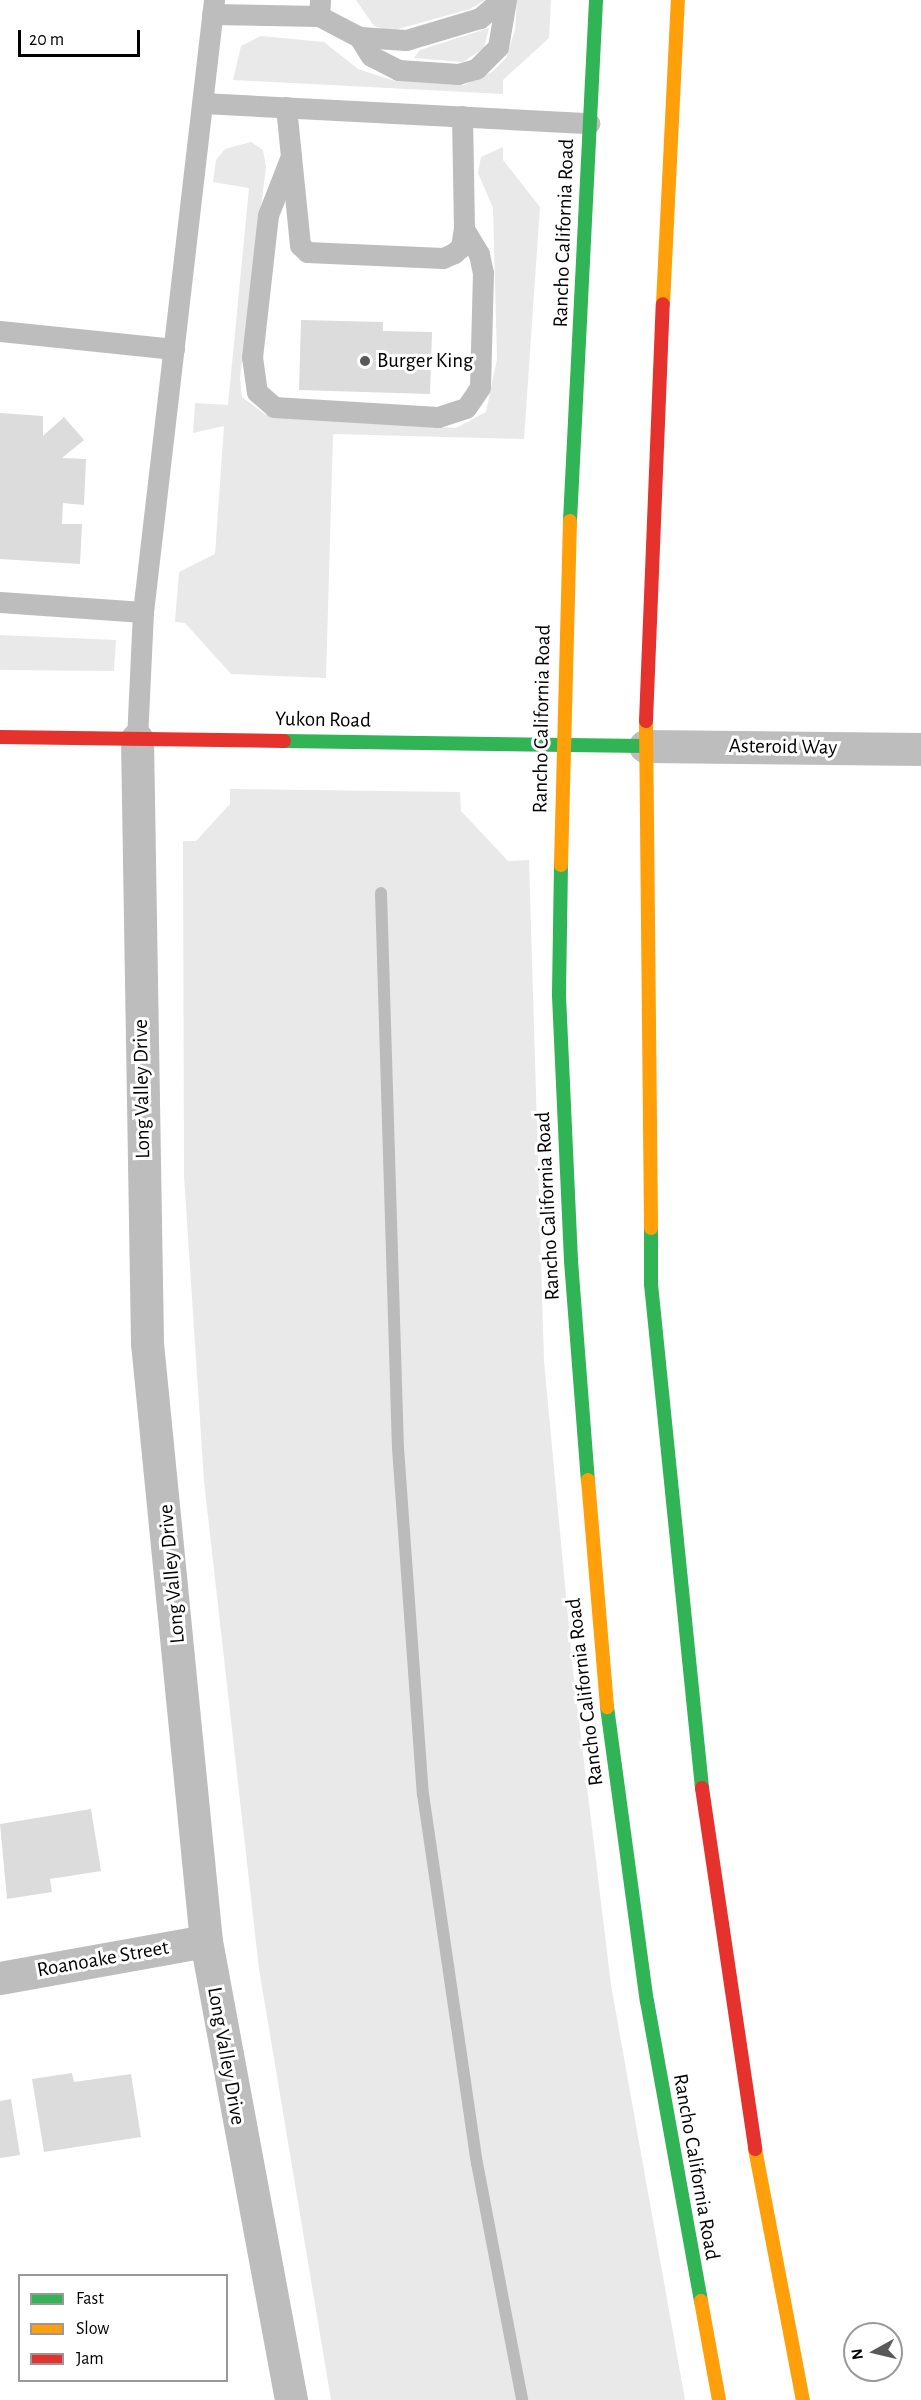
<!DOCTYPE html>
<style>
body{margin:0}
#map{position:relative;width:921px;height:2400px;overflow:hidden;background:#fff;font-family:"Alegreya Sans",sans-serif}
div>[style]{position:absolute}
.green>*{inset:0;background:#e9e9e9}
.stream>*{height:12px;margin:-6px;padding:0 6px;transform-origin:6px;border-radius:6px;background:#bbb}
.building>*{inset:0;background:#dcdcdc}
.lane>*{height:21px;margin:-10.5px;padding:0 10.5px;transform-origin:10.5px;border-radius:10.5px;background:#bdbdbd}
.street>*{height:33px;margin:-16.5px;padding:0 16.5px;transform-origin:16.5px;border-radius:16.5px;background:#bdbdbd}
.fast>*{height:14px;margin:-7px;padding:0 7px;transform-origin:7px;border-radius:7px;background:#30b455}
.slow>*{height:14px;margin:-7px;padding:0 7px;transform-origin:7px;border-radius:7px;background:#ff9f0a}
.jam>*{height:14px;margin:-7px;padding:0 7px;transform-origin:7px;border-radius:7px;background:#e5322d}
.dots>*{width:16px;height:16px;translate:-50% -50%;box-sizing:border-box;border:3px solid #fff;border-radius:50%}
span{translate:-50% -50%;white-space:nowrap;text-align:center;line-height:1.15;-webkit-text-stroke:6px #fff;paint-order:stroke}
.street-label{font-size:21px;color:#000}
.poi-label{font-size:21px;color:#000}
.left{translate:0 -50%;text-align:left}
.legend{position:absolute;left:18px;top:2274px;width:210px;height:108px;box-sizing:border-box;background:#fff;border:2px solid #999;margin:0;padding:8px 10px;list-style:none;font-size:18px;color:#000}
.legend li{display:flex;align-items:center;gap:12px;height:30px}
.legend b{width:30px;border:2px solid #999}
.north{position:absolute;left:843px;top:2322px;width:60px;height:60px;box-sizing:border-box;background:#fff;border:2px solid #999;border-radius:50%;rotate:262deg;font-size:16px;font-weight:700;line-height:24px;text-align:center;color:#000}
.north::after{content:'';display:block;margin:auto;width:21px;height:27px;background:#595959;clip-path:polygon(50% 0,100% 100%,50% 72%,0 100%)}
.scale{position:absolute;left:18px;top:30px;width:122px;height:27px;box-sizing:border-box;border:3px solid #000;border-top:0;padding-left:8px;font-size:18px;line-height:21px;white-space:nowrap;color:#000;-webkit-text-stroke:4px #fff;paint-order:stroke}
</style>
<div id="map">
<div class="green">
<div style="clip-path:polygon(356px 0,485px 0,470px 9px,391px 31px,374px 26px)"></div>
<div style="clip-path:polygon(517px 0,551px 0,549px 38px,503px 80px,503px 94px,233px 80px,241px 46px,261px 36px,324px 42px,358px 69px,395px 81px,464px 85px,492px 72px,506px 58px,515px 30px)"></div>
<div style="clip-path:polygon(489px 28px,484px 48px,463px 62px,414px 58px,420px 50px)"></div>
<div style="clip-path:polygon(251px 142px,263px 150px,266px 167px,240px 378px,242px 397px,266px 415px,456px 428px,486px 412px,497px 359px,493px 208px,478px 173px,481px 157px,503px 147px,503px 160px,540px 207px,524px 439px,333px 434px,326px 678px,231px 674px,185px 623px,175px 622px,179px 572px,215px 554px,224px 426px,193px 433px,195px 403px,228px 405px,249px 188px,213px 182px,216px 160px,225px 149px)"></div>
<div style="clip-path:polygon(0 635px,116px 640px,114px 671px,0 670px)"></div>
<div style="clip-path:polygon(230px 789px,460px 792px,461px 811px,508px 861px,529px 860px,544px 1361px,573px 1671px,611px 1985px,685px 2400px,331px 2400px,259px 1969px,204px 1481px,184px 1176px,183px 841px,196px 841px,230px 804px)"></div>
</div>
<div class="stream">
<div style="left:381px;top:893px;width:555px;rotate:88.25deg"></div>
<div style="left:398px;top:1448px;width:347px;rotate:85.9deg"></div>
<div style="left:423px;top:1794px;width:373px;rotate:81.7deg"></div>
<div style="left:477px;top:2163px;width:241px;rotate:79.2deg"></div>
</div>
<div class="building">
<div style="clip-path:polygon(301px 320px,383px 322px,383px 331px,432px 332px,430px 394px,299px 390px)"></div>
<div style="clip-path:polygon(0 413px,43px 416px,43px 436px,64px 417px,84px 440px,62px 458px,86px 459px,84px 505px,63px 503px,62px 524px,82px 524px,80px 564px,0 559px)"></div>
<div style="clip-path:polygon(91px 1809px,101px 1871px,50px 1879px,52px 1892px,7px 1899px,0 1824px)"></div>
<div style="clip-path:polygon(72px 2073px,74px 2082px,131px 2074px,141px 2137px,44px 2152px,32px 2079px)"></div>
<div style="clip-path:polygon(11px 2099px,20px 2155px,0 2158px,0 2101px)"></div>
</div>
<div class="lane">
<div style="left:212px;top:14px;width:107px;rotate:1.1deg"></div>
<div style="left:319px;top:16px;width:16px;rotate:-86deg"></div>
<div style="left:319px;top:16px;width:45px;rotate:27.7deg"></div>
<div style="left:359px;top:37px;width:47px;rotate:3.7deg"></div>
<div style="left:406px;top:40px;width:77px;rotate:-16.6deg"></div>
<div style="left:480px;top:18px;width:28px;rotate:-41deg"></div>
<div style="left:359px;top:37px;width:22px;rotate:58deg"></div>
<div style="left:371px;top:56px;width:30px;rotate:27deg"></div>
<div style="left:398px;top:70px;width:60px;rotate:3.8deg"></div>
<div style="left:458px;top:74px;width:19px;rotate:-16deg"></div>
<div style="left:476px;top:69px;width:31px;rotate:-45deg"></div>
<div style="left:498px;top:47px;width:48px;rotate:-80.3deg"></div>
<div style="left:203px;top:103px;width:387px;rotate:3deg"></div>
<div style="left:286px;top:107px;width:139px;rotate:84.2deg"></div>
<div style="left:300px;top:245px;width:10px;rotate:45deg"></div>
<div style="left:307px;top:252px;width:136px;rotate:2.5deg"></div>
<div style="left:443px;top:258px;width:12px;rotate:-24deg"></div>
<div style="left:454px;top:253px;width:9px;rotate:-41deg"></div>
<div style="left:461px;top:247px;width:18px;rotate:-81deg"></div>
<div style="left:464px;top:229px;width:113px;rotate:-91deg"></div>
<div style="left:291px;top:156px;width:63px;rotate:111.3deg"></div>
<div style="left:268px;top:215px;width:143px;rotate:96.4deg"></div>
<div style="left:252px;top:357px;width:35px;rotate:82deg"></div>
<div style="left:257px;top:392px;width:23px;rotate:41deg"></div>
<div style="left:274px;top:407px;width:164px;rotate:3.5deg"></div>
<div style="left:438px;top:417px;width:29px;rotate:-18deg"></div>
<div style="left:466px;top:408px;width:25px;rotate:-56deg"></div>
<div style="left:480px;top:387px;width:114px;rotate:-88.5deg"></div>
<div style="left:483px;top:273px;width:19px;rotate:-102deg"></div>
<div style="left:479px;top:254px;width:29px;rotate:-121deg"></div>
<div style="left:0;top:331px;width:175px;rotate:5.9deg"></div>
<div style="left:0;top:602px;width:143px;rotate:4deg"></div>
<div style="left:137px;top:739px;width:127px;rotate:-87.3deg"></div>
<div style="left:143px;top:612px;width:616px;rotate:-83.38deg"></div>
</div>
<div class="street">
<div style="left:137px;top:739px;width:604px;rotate:89.05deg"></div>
<div style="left:147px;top:1343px;width:601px;rotate:84.37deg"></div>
<div style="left:206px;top:1941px;width:467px;rotate:79.5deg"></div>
<div style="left:645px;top:746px;width:276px;rotate:0.6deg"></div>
<div style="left:0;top:1978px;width:209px;rotate:-10.2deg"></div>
</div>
<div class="fast">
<div style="left:570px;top:521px;width:522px;rotate:-87.14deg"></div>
<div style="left:284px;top:741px;width:361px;rotate:0.8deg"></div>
<div style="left:561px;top:865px;width:131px;rotate:90.9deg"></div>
<div style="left:559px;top:996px;width:265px;rotate:87.4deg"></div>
<div style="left:571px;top:1261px;width:220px;rotate:85.6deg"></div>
<div style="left:651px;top:1228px;width:56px;rotate:90deg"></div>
<div style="left:651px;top:1284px;width:507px;rotate:84.22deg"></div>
<div style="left:607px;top:1707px;width:297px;rotate:82.3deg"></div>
<div style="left:647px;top:2001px;width:305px;rotate:79.8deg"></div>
</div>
<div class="slow">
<div style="left:663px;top:304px;width:304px;rotate:-87.2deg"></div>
<div style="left:646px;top:721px;width:507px;rotate:89.43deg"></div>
<div style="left:561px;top:865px;width:344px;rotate:-88.5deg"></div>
<div style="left:588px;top:1480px;width:228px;rotate:85.2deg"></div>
<div style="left:755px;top:2149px;width:256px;rotate:79.2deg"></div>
<div style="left:701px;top:2301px;width:101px;rotate:79.7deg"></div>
</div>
<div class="jam">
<div style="left:646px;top:721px;width:417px;rotate:-87.7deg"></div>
<div style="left:0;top:737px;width:284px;rotate:0.8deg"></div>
<div style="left:702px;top:1788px;width:365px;rotate:81.6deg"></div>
</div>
<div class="dots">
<div style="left:365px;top:361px;background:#595959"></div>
</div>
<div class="street-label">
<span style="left:564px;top:233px;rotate:-88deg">Rancho California Road</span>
<span style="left:542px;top:719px;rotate:-89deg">Rancho California Road</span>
<span style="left:323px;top:720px;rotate:1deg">Yukon Road</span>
<span style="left:783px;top:747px;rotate:1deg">Asteroid Way</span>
<span style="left:142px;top:1089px;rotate:-91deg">Long Valley Drive</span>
<span style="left:548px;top:1206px;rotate:-93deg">Rancho California Road</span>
<span style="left:172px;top:1574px;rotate:-95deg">Long Valley Drive</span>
<span style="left:585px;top:1692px;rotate:-97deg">Rancho California Road</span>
<span style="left:103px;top:1959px;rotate:-10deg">Roanoake Street</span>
<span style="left:226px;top:2056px;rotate:80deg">Long Valley Drive</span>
<span style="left:696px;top:2167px;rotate:80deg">Rancho California Road</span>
</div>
<div class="poi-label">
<span class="left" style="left:377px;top:361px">Burger King</span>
</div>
<ul class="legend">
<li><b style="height:8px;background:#30b455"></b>Fast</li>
<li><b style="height:8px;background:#ff9f0a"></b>Slow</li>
<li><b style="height:8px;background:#e5322d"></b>Jam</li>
</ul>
<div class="north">N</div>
<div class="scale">20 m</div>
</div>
